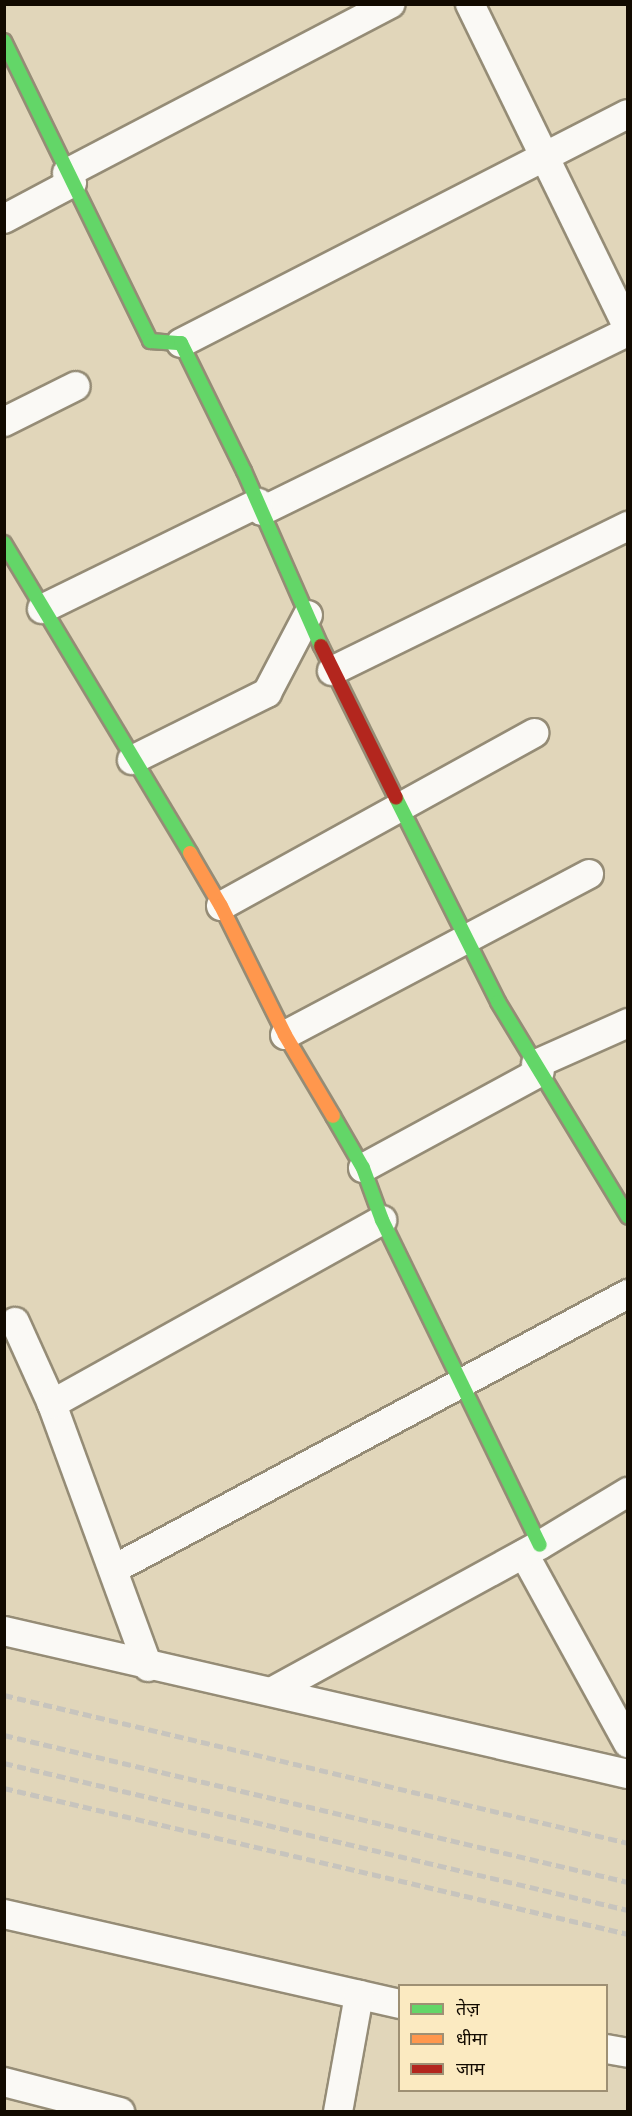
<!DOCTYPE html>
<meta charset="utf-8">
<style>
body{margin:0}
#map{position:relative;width:632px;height:2116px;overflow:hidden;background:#e1d6ba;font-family:Lato,"Noto Sans Devanagari",sans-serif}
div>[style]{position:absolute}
.roads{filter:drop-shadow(2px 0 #958c76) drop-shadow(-2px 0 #958c76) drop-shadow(0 2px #958c76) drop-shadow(0 -2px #958c76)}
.street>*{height:28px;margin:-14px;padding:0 14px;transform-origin:14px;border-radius:14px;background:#faf9f5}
.fast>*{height:14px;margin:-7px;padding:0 7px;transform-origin:7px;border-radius:7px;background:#63d668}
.slow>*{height:14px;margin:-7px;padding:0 7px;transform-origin:7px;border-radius:7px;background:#ff974d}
.jam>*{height:14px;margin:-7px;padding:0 7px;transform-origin:7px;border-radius:7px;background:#b3261e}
.rail>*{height:4.5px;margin-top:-2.25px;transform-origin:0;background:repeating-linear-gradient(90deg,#c7c4bd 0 9px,transparent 0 13.5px)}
span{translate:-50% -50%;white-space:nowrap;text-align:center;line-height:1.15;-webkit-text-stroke:4.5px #fbeac1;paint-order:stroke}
.frame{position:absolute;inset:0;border:6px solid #120a00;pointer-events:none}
.legend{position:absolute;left:398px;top:1984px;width:210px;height:108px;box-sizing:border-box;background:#fbeac1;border:2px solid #9e9074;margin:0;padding:8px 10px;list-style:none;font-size:18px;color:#120a00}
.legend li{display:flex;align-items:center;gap:12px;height:30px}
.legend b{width:30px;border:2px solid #9e9074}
</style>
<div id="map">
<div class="roads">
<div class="street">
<div style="left:470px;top:4px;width:360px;rotate:64deg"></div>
<div style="left:67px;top:173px;width:365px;rotate:-27.6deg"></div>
<div style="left:4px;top:219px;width:77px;rotate:-27.9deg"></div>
<div style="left:181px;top:343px;width:502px;rotate:-27.13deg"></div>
<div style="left:4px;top:422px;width:80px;rotate:-26.6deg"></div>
<div style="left:262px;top:511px;width:407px;rotate:-26.1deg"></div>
<div style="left:42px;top:609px;width:241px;rotate:-26.1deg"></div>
<div style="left:332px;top:671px;width:330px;rotate:-26.1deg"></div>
<div style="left:132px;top:760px;width:151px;rotate:-26.4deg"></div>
<div style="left:267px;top:693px;width:88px;rotate:-62.3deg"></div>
<div style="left:221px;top:906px;width:358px;rotate:-28.9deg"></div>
<div style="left:285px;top:1035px;width:344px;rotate:-27.9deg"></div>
<div style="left:536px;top:1064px;width:101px;rotate:-24deg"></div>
<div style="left:363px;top:1168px;width:201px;rotate:-28.5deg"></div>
<div style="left:15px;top:1322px;width:90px;rotate:65.7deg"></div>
<div style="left:52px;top:1404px;width:280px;rotate:69.9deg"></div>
<div style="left:52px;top:1404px;width:378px;rotate:-29.1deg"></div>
<div style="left:524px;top:1554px;width:216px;rotate:61.2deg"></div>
<div style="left:114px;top:1569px;width:583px;rotate:-28.15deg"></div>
<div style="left:4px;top:1631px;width:640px;rotate:12.91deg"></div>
<div style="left:273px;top:1691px;width:304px;rotate:-28.7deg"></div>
<div style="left:540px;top:1545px;width:103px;rotate:-31.1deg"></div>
<div style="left:4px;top:1914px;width:406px;rotate:12.8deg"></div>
<div style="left:606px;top:2049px;width:22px;rotate:10deg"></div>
<div style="left:4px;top:2082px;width:120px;rotate:14.5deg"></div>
<div style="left:338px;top:2112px;width:119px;rotate:-79.8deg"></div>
</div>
<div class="fast">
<div style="left:4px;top:41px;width:334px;rotate:64deg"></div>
<div style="left:150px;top:341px;width:31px;rotate:4deg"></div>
<div style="left:181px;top:343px;width:143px;rotate:63.8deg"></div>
<div style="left:244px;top:471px;width:191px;rotate:66.3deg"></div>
<div style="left:4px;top:543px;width:362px;rotate:59deg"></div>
<div style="left:396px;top:798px;width:228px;rotate:63.4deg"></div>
<div style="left:498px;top:1002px;width:251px;rotate:58.8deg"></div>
<div style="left:333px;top:1116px;width:60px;rotate:60deg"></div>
<div style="left:363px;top:1168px;width:55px;rotate:69.9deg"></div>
<div style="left:382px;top:1220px;width:361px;rotate:64.1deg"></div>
</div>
<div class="slow">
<div style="left:190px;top:853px;width:61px;rotate:59.7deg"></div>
<div style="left:221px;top:906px;width:144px;rotate:63.6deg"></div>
<div style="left:285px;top:1035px;width:94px;rotate:59.3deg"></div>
</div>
<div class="jam">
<div style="left:321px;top:646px;width:169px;rotate:63.7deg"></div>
</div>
</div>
<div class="rail">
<div style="left:4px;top:1695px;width:641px;rotate:13.34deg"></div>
<div style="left:4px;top:1735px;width:641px;rotate:13.26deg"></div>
<div style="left:4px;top:1763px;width:641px;rotate:13.26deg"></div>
<div style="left:4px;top:1788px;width:641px;rotate:13.17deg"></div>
</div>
<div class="frame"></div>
<ul class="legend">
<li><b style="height:8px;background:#63d668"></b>तेज़</li>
<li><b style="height:8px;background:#ff974d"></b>धीमा</li>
<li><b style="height:8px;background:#b3261e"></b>जाम</li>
</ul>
</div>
